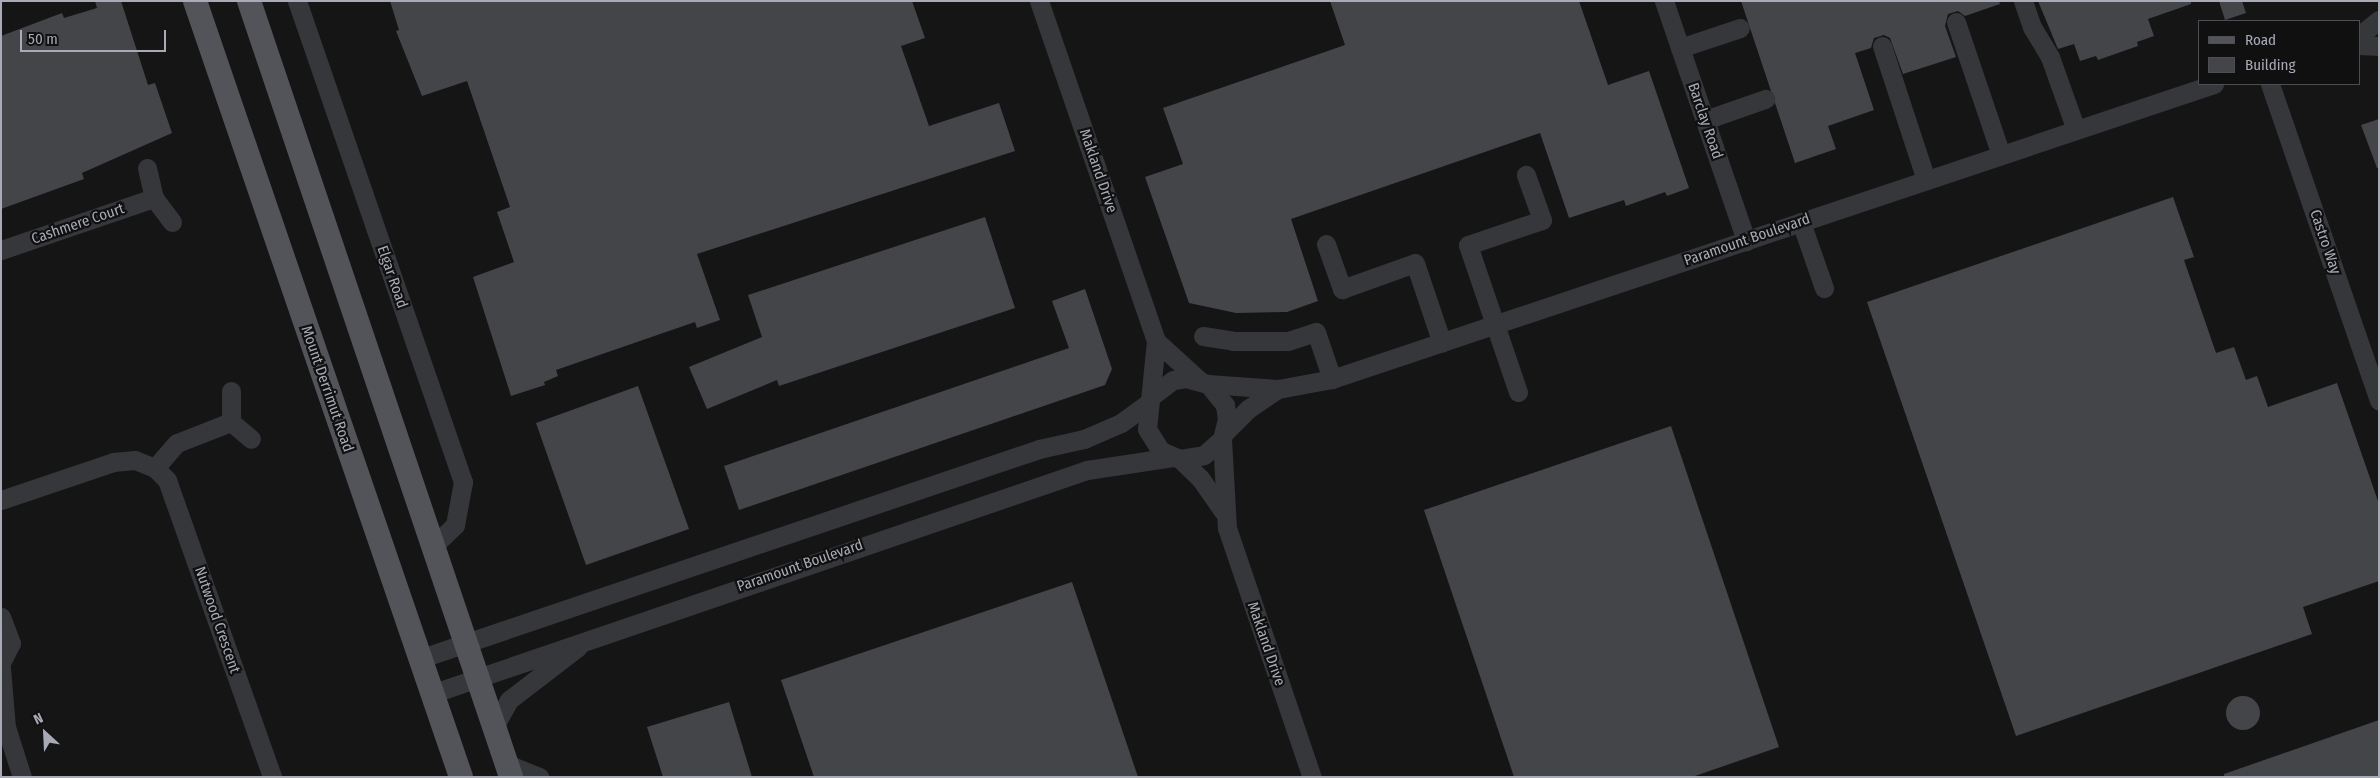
<!DOCTYPE html>
<style>
body{margin:0}
#map{position:relative;width:2380px;height:778px;overflow:hidden;background:#151516;font-family:"Fira Sans Condensed",sans-serif}
div>[style]{position:absolute}
.building>*{inset:0;background:#444549}
.round{border-radius:50%}
.minor>*{height:19px;margin:-9.5px;padding:0 9.5px;transform-origin:9.5px;border-radius:9.5px;background:#36373b}
.major>*{height:24px;margin:-12px;padding:0 12px;transform-origin:12px;border-radius:12px;background:#52545a}
span{translate:-50% -50%;white-space:nowrap;text-align:center;line-height:1.15;-webkit-text-stroke:4.5px #101011;paint-order:stroke}
.street-label{font-size:15px;color:#a8abb5}
.frame{position:absolute;inset:0;border:2px solid #a8abb5;pointer-events:none}
.legend{position:absolute;left:2198px;top:20px;width:162px;height:65px;box-sizing:border-box;background:#101011;border:1px solid #4d4e53;margin:0;padding:6px 9px;list-style:none;font-size:15px;color:#a8abb5}
.legend li{display:flex;align-items:center;gap:10px;height:25px}
.legend b{width:25px;border:1px solid #4d4e53}
.north{position:absolute;left:20px;top:708px;width:50px;height:50px;-webkit-text-stroke:4px #101011;paint-order:stroke;rotate:335deg;font-size:14px;font-weight:700;line-height:20px;text-align:center;color:#a8abb5}
.north::after{content:'';display:block;margin:auto;width:18px;height:22px;background:#a8abb5;clip-path:polygon(50% 0,100% 100%,50% 72%,0 100%)}
.scale{position:absolute;left:20px;top:30px;width:146px;height:22px;box-sizing:border-box;border:2px solid #a8abb5;border-top:0;padding-left:6px;font-size:15px;line-height:18px;white-space:nowrap;color:#a8abb5;-webkit-text-stroke:4px #101011;paint-order:stroke}
</style>
<div id="map">
<div class="building">
<div style="clip-path:polygon(95px 1px,121px 1px,148px 85px,155px 83px,172px 133px,82px 173px,84px 179px,1px 209px,1px 36px,62px 13px,64px 18px,97px 8px)"></div>
<div style="clip-path:polygon(390px 1px,912px 1px,925px 38px,901px 46px,929px 126px,999px 103px,1015px 151px,697px 254px,720px 320px,697px 328px,695px 322px,556px 370px,558px 376px,544px 382px,545px 385px,511px 396px,473px 277px,514px 262px,497px 212px,510px 207px,467px 81px,422px 96px,396px 31px,399px 30px)"></div>
<div style="clip-path:polygon(1330px 1px,1579px 1px,1608px 85px,1649px 71px,1689px 188px,1667px 196px,1665px 192px,1626px 206px,1624px 200px,1569px 218px,1540px 133px,1291px 219px,1318px 301px,1287px 312px,1236px 313px,1189px 303px,1145px 177px,1183px 164px,1163px 108px,1345px 45px)"></div>
<div style="clip-path:polygon(1741px 1px,1999px 1px,2000px 4px,1965px 16px,1958px 11px,1948px 14px,1945px 26px,1956px 57px,1903px 74px,1890px 38px,1884px 35px,1874px 38px,1871px 48px,1855px 53px,1874px 110px,1828px 126px,1836px 149px,1795px 163px)"></div>
<div style="clip-path:polygon(2038px 1px,2191px 1px,2191px 4px,2148px 19px,2154px 36px,2137px 42px,2138px 46px,2098px 60px,2096px 56px,2080px 61px,2074px 44px,2058px 49px)"></div>
<div style="clip-path:polygon(2219px 1px,2242px 1px,2246px 13px,2225px 20px)"></div>
<div style="clip-path:polygon(2379px 119px,2379px 168px,2377px 168px,2361px 125px)"></div>
<div style="clip-path:polygon(2173px 197px,2194px 257px,2184px 260px,2216px 353px,2234px 347px,2246px 380px,2257px 376px,2268px 407px,2337px 383px,2379px 504px,2379px 581px,2303px 607px,2312px 634px,2016px 736px,1867px 302px)"></div>
<div style="clip-path:polygon(985px 217px,1015px 308px,779px 386px,777px 380px,707px 409px,689px 367px,762px 337px,748px 295px)"></div>
<div style="clip-path:polygon(1085px 289px,1112px 369px,1105px 385px,739px 510px,724px 466px,1069px 348px,1052px 301px)"></div>
<div style="clip-path:polygon(638px 386px,689px 529px,586px 565px,536px 423px)"></div>
<div style="clip-path:polygon(1671px 426px,1779px 747px,1692px 777px,1514px 777px,1424px 510px)"></div>
<div style="clip-path:polygon(1072px 582px,1138px 777px,814px 777px,781px 680px)"></div>
<div class="round" style="left:2226px;top:696px;width:34px;height:34px"></div>
<div style="clip-path:polygon(729px 702px,752px 777px,663px 777px,647px 727px)"></div>
<div style="clip-path:polygon(2379px 720px,2379px 777px,2224px 777px,2224px 774px)"></div>
</div>
<div class="minor">
<div style="left:297px;top:1px;width:509px;rotate:70.96deg"></div>
<div style="left:463px;top:482px;width:44px;rotate:100.5deg"></div>
<div style="left:455px;top:525px;width:30px;rotate:136deg"></div>
<div style="left:1039px;top:1px;width:360px;rotate:71deg"></div>
<div style="left:1156px;top:341px;width:88px;rotate:95.8deg"></div>
<div style="left:1147px;top:429px;width:26px;rotate:58deg"></div>
<div style="left:1161px;top:451px;width:21px;rotate:23deg"></div>
<div style="left:1180px;top:459px;width:24px;rotate:-9deg"></div>
<div style="left:1204px;top:455px;width:24px;rotate:-42deg"></div>
<div style="left:1222px;top:439px;width:21px;rotate:-76deg"></div>
<div style="left:1227px;top:419px;width:14px;rotate:-98deg"></div>
<div style="left:1225px;top:405px;width:27px;rotate:-129deg"></div>
<div style="left:1208px;top:384px;width:23px;rotate:-165deg"></div>
<div style="left:1186px;top:378px;width:13px;rotate:171deg"></div>
<div style="left:1173px;top:380px;width:26px;rotate:143deg"></div>
<div style="left:1664px;top:1px;width:254px;rotate:71.1deg"></div>
<div style="left:2023px;top:1px;width:28px;rotate:71deg"></div>
<div style="left:2032px;top:27px;width:35px;rotate:59deg"></div>
<div style="left:2050px;top:57px;width:77px;rotate:70.4deg"></div>
<div style="left:1956px;top:22px;width:140px;rotate:71.3deg"></div>
<div style="left:2359px;top:36px;width:26px;rotate:-39deg"></div>
<div style="left:2359px;top:45px;width:20px;rotate:3deg"></div>
<div style="left:1882px;top:46px;width:141px;rotate:71.8deg"></div>
<div style="left:1680px;top:48px;width:63px;rotate:-18.4deg"></div>
<div style="left:2270px;top:84px;width:335px;rotate:71deg"></div>
<div style="left:1705px;top:120px;width:64px;rotate:-19.3deg"></div>
<div style="left:147px;top:168px;width:31px;rotate:77deg"></div>
<div style="left:154px;top:198px;width:30px;rotate:53deg"></div>
<div style="left:1801px;top:222px;width:70px;rotate:70.8deg"></div>
<div style="left:1326px;top:244px;width:48px;rotate:70.4deg"></div>
<div style="left:1342px;top:289px;width:77px;rotate:-19.6deg"></div>
<div style="left:1415px;top:263px;width:84px;rotate:71.4deg"></div>
<div style="left:1px;top:250px;width:162px;rotate:-18.8deg"></div>
<div style="left:1203px;top:336px;width:30px;rotate:9deg"></div>
<div style="left:1233px;top:341px;width:55px"></div>
<div style="left:1288px;top:341px;width:29px;rotate:-18deg"></div>
<div style="left:1316px;top:332px;width:50px;rotate:71.2deg"></div>
<div style="left:1156px;top:341px;width:58px;rotate:42.2deg"></div>
<div style="left:1208px;top:384px;width:70px;rotate:4.1deg"></div>
<div style="left:1278px;top:389px;width:55px;rotate:-10.5deg"></div>
<div style="left:1332px;top:379px;width:930px;rotate:-18.49deg"></div>
<div style="left:231px;top:391px;width:31px;rotate:90deg"></div>
<div style="left:231px;top:422px;width:26px;rotate:40deg"></div>
<div style="left:1518px;top:392px;width:155px;rotate:-108.8deg"></div>
<div style="left:1468px;top:245px;width:78px;rotate:-18.7deg"></div>
<div style="left:1542px;top:220px;width:48px;rotate:-109.6deg"></div>
<div style="left:1225px;top:432px;width:33px;rotate:-45deg"></div>
<div style="left:1248px;top:409px;width:36px;rotate:-34deg"></div>
<div style="left:1222px;top:439px;width:89px;rotate:86.8deg"></div>
<div style="left:1227px;top:528px;width:263px;rotate:71.2deg"></div>
<div style="left:1180px;top:459px;width:28px;rotate:44deg"></div>
<div style="left:1200px;top:478px;width:40px;rotate:55.1deg"></div>
<div style="left:155px;top:468px;width:33px;rotate:-49deg"></div>
<div style="left:177px;top:443px;width:58px;rotate:-21.3deg"></div>
<div style="left:1px;top:500px;width:118px;rotate:-18.7deg"></div>
<div style="left:113px;top:462px;width:22px;rotate:-5deg"></div>
<div style="left:135px;top:460px;width:22px;rotate:22deg"></div>
<div style="left:155px;top:468px;width:17px;rotate:45deg"></div>
<div style="left:167px;top:480px;width:315px;rotate:70.5deg"></div>
<div style="left:1px;top:617px;width:28px;rotate:69deg"></div>
<div style="left:11px;top:643px;width:22px;rotate:117deg"></div>
<div style="left:419px;top:659px;width:655px;rotate:-18.71deg"></div>
<div style="left:1039px;top:449px;width:46px;rotate:-12.5deg"></div>
<div style="left:1084px;top:439px;width:40px;rotate:-23.4deg"></div>
<div style="left:1121px;top:423px;width:34px;rotate:-36deg"></div>
<div style="left:1px;top:668px;width:59px;rotate:85.2deg"></div>
<div style="left:6px;top:727px;width:52px;rotate:72.3deg"></div>
<div style="left:431px;top:694px;width:693px;rotate:-18.85deg"></div>
<div style="left:1087px;top:470px;width:87px;rotate:-8.6deg"></div>
<div style="left:494px;top:727px;width:31px;rotate:-61deg"></div>
<div style="left:509px;top:700px;width:87px;rotate:-37.5deg"></div>
<div style="left:507px;top:764px;width:35px;rotate:22deg"></div>
</div>
<div class="major">
<div style="left:195px;top:1px;width:820px;rotate:71.08deg"></div>
<div style="left:249px;top:1px;width:819px;rotate:71.34deg"></div>
</div>
<div class="street-label">
<span style="left:1705px;top:121px;rotate:71deg">Barclay Road</span>
<span style="left:1098px;top:171px;rotate:71deg">Makland Drive</span>
<span style="left:78px;top:224px;rotate:-19deg">Cashmere Court</span>
<span style="left:1747px;top:240px;rotate:-19deg">Paramount Boulevard</span>
<span style="left:2325px;top:242px;rotate:71deg">Castro Way</span>
<span style="left:392px;top:277px;rotate:71deg">Elgar Road</span>
<span style="left:327px;top:389px;rotate:71deg">Mount Derrimut Road</span>
<span style="left:800px;top:566px;rotate:-19deg">Paramount Boulevard</span>
<span style="left:217px;top:620px;rotate:71deg">Nutwood Crescent</span>
<span style="left:1266px;top:644px;rotate:71deg">Makland Drive</span>
</div>
<div class="frame"></div>
<ul class="legend">
<li><b style="height:6px;background:#52545a"></b>Road</li>
<li><b style="height:14px;background:#444549"></b>Building</li>
</ul>
<div class="north">N</div>
<div class="scale">50 m</div>
</div>
